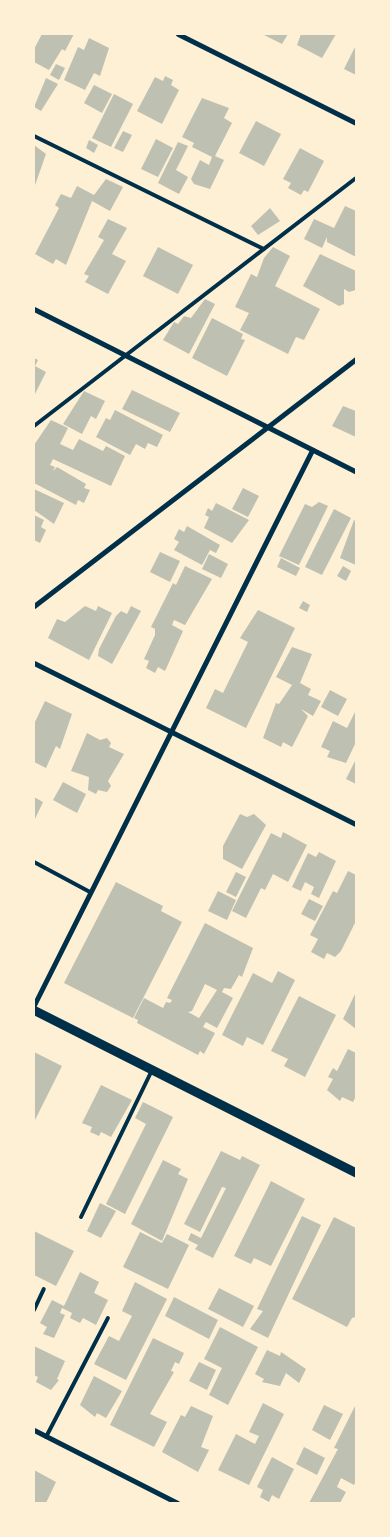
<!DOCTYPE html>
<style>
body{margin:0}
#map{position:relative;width:390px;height:1537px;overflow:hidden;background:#fdf0d5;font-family:"Fira Sans Condensed",sans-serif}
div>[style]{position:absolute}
.building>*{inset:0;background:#bec0b2}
.service>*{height:4px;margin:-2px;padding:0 2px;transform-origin:2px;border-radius:2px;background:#003049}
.minor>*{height:5px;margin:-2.5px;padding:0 2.5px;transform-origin:2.5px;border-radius:2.5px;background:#003049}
.tertiary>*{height:9px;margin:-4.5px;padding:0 4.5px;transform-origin:4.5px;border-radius:4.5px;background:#003049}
span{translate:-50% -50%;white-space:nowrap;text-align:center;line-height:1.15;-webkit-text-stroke:5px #fdf0d5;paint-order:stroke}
.frame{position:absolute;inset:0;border:35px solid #fdf0d5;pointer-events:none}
</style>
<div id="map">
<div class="building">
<div style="clip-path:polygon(42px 34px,74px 34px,65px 51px,62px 49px,49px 70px,34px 62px,34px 49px)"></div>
<div style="clip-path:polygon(262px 34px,288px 34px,282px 44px)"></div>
<div style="clip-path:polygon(301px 34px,336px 34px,322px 58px,297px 45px)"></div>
<div style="clip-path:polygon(89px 38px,109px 48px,100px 76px,94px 73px,85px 90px,64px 80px,78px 47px,84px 50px)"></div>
<div style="clip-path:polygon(356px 45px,356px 75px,344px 69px)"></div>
<div style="clip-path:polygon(56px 64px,65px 68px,59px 80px,50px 75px)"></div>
<div style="clip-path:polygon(165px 76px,173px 80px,171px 85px,179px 90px,162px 124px,137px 111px,155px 77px,163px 81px)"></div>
<div style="clip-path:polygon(46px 78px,58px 84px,41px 111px,34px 107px)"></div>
<div style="clip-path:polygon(94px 85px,112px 94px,102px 113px,84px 103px)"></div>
<div style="clip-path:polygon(114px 94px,133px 104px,111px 147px,92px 138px)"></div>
<div style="clip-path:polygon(202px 98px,229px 108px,224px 118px,232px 123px,215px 156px,224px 160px,210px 189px,194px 184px,191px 179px,200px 160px,209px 165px,212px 157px,192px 147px,194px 143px,182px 137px)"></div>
<div style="clip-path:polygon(256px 121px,281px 134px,264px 166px,239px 153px)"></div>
<div style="clip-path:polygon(123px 131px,132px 135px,123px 152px,114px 148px)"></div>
<div style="clip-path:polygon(156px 139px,173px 148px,158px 177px,141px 169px)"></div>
<div style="clip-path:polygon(89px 140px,98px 145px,94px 153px,86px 148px)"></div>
<div style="clip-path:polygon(178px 142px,188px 146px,176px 170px,188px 177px,179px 194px,158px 183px)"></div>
<div style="clip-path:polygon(34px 145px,46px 154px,34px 188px)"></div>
<div style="clip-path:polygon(300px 148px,324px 161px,308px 192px,304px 190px,301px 195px,288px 188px,291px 183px,283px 179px)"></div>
<div style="clip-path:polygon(106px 179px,123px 187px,110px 211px,92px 201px,66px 265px,56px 259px,53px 264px,35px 254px,59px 208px,55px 205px,61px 194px,71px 198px,77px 186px,94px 195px)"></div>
<div style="clip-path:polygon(345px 206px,356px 211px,356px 257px,327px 242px,327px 237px,322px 248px,304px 239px,314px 219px,334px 228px)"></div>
<div style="clip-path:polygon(270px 208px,280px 221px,258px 235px,251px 226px)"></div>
<div style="clip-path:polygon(108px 219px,127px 228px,112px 254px,126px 261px,108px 294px,85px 282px,89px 276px,84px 274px,104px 240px,98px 237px)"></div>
<div style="clip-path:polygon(158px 247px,193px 265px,178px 294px,143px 276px)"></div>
<div style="clip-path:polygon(273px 247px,290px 256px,275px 286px,320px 309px,304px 340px,296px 337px,288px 354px,240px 330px,249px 313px,235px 307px,251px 274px,257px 277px,264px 258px)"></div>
<div style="clip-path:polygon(320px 254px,356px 271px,356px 290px,349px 292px,344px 289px,344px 304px,339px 306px,303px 286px)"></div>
<div style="clip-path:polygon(205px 299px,215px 304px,189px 354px,163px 340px,174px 322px,178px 324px,184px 316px,191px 318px)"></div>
<div style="clip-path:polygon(212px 318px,243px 334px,241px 339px,245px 340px,227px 376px,192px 358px)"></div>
<div style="clip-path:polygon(34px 358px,38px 360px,35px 366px,46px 372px,34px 396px)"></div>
<div style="clip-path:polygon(132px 390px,180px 413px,170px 432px,122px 409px)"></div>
<div style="clip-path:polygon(84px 391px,105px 401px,96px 419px,91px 416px,82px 434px,63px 424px)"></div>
<div style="clip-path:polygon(343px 406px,356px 411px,356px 437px,332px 426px)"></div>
<div style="clip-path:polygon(115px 410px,163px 435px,157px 447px,148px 443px,145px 449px,136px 444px,130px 455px,96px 437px,106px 418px,110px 420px)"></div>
<div style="clip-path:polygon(51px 420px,68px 428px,60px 444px,73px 450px,79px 439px,103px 451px,106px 446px,125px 456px,111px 486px,53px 459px,50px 465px,55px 467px,53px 471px,57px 467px,86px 484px,84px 488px,90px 490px,84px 503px,78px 500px,76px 505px,34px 483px,34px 445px)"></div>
<div style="clip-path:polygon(243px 488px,259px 496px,248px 517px,232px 509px)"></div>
<div style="clip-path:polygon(34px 489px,64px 503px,54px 524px,34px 510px)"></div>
<div style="clip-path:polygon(319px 502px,328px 506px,299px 565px,279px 556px,305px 504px,312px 507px)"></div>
<div style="clip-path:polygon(216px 503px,249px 520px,232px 543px,204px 528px,209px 517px,205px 515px,208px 508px,212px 511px)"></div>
<div style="clip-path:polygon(334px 509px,351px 518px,322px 575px,305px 567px)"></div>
<div style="clip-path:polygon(34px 515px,44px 520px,41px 527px,46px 530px,40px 543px,34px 540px)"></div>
<div style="clip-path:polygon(354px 520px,356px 521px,356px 565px,340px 558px)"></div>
<div style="clip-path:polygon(187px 526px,220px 545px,216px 553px,210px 550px,202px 565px,174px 550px,179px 542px,174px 539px,179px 529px,184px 532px)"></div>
<div style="clip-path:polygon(160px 552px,180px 561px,170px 582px,150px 572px)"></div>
<div style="clip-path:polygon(209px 554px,228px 564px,221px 578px,202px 569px)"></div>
<div style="clip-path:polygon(281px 558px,300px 568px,296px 576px,277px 567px)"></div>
<div style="clip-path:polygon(185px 566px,212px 579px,185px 625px,174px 620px,172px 625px,183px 631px,165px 671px,158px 667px,155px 673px,146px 668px,149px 661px,144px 659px,155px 635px,155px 629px,151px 627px,173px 583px,176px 585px)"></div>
<div style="clip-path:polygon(343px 566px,351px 571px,346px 581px,337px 576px)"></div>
<div style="clip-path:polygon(303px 601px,310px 605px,307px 612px,299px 608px)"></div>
<div style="clip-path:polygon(85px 606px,96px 611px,98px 606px,112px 613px,89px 660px,48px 638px,57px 619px,65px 622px)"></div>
<div style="clip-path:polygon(131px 606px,141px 611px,112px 664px,98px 656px,99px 649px,116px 616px,121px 611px,127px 614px)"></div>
<div style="clip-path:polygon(258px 610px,295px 628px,246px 728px,206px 708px,215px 689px,223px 693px,248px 642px,240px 638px)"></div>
<div style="clip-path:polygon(292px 647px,312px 654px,300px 683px,311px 689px,308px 695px,321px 701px,313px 716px,301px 709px,308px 716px,292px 747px,283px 742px,281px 747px,263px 738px,276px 703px,279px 704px,292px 685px,276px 677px)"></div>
<div style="clip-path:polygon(330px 690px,347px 699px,338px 716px,321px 707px)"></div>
<div style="clip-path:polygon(45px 701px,72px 714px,60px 749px,56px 746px,46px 768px,34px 762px,34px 724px)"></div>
<div style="clip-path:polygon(356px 710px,356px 742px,346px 763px,327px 757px,330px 751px,321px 747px,333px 721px,347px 728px)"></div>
<div style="clip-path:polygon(87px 733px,100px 740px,107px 738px,111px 743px,109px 747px,124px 754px,108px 781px,111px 786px,107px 792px,98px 790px,96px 794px,88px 790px,89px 777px,71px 771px)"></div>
<div style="clip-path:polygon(356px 759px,356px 784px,346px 779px)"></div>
<div style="clip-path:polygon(63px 782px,86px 794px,77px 813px,53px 800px)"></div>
<div style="clip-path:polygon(34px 797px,43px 802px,34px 821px)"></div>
<div style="clip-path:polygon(240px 814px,247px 817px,254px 814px,266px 825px,242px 869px,223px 859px,223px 846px)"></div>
<div style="clip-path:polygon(283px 832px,307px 845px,288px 882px,273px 874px,265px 890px,261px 888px,246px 918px,232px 911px,271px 833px,281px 838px)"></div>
<div style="clip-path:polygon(319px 852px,336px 861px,319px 898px,311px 894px,314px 887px,305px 882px,301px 891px,292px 887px,308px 853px,316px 857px)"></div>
<div style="clip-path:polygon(348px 871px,356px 875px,356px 921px,341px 951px,335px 957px,327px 953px,324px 959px,311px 952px,318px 939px,310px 935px,333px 891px,337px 893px)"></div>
<div style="clip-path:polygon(236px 872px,246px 877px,236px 897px,226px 892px)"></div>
<div style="clip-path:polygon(116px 882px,163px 906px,161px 911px,182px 922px,133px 1018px,64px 983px)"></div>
<div style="clip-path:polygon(218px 891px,236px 900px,227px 920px,208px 911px)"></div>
<div style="clip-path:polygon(309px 899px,323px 906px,315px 921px,301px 914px)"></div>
<div style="clip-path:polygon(evenodd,205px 923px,253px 948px,242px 977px,239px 975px,231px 989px,224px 988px,222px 992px,233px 998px,217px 1028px,206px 1022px,203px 1027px,215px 1033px,204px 1054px,200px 1051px,198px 1055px,137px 1023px,138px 1020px,134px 1018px,144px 998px,163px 1008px,166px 1002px,170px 1003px,172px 1000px,167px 998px,205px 923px,205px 984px,217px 990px,199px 1018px,188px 1012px,192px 1011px,205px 984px)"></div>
<div style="clip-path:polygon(278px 971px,295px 980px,263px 1045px,247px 1037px,243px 1046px,222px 1035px,253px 973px,272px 983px)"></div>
<div style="clip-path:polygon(356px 992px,356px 1029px,343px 1019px)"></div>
<div style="clip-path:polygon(299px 996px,336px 1015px,305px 1077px,284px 1066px,288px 1059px,271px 1051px)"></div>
<div style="clip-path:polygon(348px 1049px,356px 1053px,356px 1096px,353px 1102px,342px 1097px,340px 1101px,327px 1090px,333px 1079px,328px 1077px,333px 1068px,337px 1071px)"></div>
<div style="clip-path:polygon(34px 1052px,62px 1066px,34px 1122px)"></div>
<div style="clip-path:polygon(101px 1085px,132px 1100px,111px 1137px,101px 1132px,99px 1136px,90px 1132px,92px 1127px,82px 1123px)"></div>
<div style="clip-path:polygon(143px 1102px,173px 1117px,125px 1214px,106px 1204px,146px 1124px,135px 1118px)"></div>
<div style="clip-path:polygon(221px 1151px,240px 1160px,242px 1156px,260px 1165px,213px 1258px,195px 1249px,198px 1245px,188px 1240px,191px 1233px,201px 1238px,226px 1188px,222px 1187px,200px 1232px,184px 1224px)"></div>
<div style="clip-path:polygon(163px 1160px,181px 1169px,178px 1174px,188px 1179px,162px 1241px,131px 1224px)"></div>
<div style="clip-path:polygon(271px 1181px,305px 1199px,271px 1266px,254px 1258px,251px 1264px,234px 1256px)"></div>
<div style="clip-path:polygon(100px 1203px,116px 1211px,101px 1238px,87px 1231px)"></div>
<div style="clip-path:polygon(302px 1216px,321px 1225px,268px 1338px,250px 1329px,263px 1311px,257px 1309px)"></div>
<div style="clip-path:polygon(334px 1217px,356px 1228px,356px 1317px,352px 1318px,347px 1327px,292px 1299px)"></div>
<div style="clip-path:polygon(34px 1231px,74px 1251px,56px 1286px,34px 1275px)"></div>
<div style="clip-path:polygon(140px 1232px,162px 1243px,167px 1234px,189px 1245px,168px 1289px,123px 1267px)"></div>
<div style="clip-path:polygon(80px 1272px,99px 1282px,94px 1293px,108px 1300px,96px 1325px,83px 1318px,80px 1323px,70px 1318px,72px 1313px,62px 1308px,60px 1313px,65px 1315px,54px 1338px,43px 1334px,47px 1327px,40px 1323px,52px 1300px,64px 1306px)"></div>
<div style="clip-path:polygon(135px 1282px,167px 1299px,126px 1380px,94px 1364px,109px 1336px,119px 1341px,132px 1316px,122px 1311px)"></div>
<div style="clip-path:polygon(219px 1288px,254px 1306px,243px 1327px,208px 1309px)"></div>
<div style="clip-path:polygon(174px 1297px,218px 1320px,209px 1339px,165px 1316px)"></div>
<div style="clip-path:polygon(220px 1327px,258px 1347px,228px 1405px,209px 1395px,222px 1368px,204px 1359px)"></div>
<div style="clip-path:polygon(153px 1338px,184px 1353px,179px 1364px,175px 1362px,171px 1371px,174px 1372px,150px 1414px,167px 1422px,154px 1447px,110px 1425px)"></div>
<div style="clip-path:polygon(34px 1346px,65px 1361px,57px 1379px,59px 1380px,51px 1390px,36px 1382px,38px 1377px,34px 1375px)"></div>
<div style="clip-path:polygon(267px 1350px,280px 1356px,281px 1352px,306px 1369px,299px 1383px,286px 1373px,280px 1386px,262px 1382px,264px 1379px,255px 1374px)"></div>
<div style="clip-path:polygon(199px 1362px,216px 1370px,207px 1390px,189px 1381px)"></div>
<div style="clip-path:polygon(94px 1376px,122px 1391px,106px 1418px,97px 1413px,95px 1417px,80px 1405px)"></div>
<div style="clip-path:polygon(263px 1403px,284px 1414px,249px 1485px,218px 1470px,236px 1434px,255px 1444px,259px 1436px,249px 1432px)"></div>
<div style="clip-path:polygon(356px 1404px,356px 1480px,354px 1485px,341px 1478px,337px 1487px,346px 1492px,340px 1503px,309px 1503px,338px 1449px,334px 1448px)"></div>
<div style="clip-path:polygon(324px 1405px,343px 1414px,330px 1440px,312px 1430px)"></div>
<div style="clip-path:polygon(191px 1406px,213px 1416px,201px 1447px,209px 1450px,198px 1472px,162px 1452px,181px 1415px,185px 1417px)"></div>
<div style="clip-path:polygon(304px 1447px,325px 1458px,317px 1475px,296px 1464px)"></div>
<div style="clip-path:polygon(272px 1457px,294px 1469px,279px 1499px,272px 1495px,269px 1502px,260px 1497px,263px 1490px,257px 1487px)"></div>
<div style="clip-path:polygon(34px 1470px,56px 1482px,46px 1503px,34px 1503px)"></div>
</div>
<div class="service">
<div style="left:34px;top:136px;width:256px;rotate:26.2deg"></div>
<div style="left:34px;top:426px;width:406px;rotate:-37.6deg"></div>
<div style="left:34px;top:862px;width:64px;rotate:28.2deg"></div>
<div style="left:81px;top:1217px;width:163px;rotate:-64.2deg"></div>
<div style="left:34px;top:1310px;width:23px;rotate:-65deg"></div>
<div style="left:46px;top:1437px;width:134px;rotate:-62.5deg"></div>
</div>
<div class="minor">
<div style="left:178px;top:34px;width:199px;rotate:26.6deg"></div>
<div style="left:34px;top:309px;width:361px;rotate:26.8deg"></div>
<div style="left:34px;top:606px;width:406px;rotate:-37.5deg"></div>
<div style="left:34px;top:663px;width:360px;rotate:26.6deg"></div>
<div style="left:34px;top:1005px;width:621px;rotate:-63.39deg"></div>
<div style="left:34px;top:1430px;width:161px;rotate:27deg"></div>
</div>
<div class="tertiary">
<div style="left:34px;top:1010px;width:361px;rotate:26.8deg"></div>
</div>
<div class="frame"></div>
</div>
